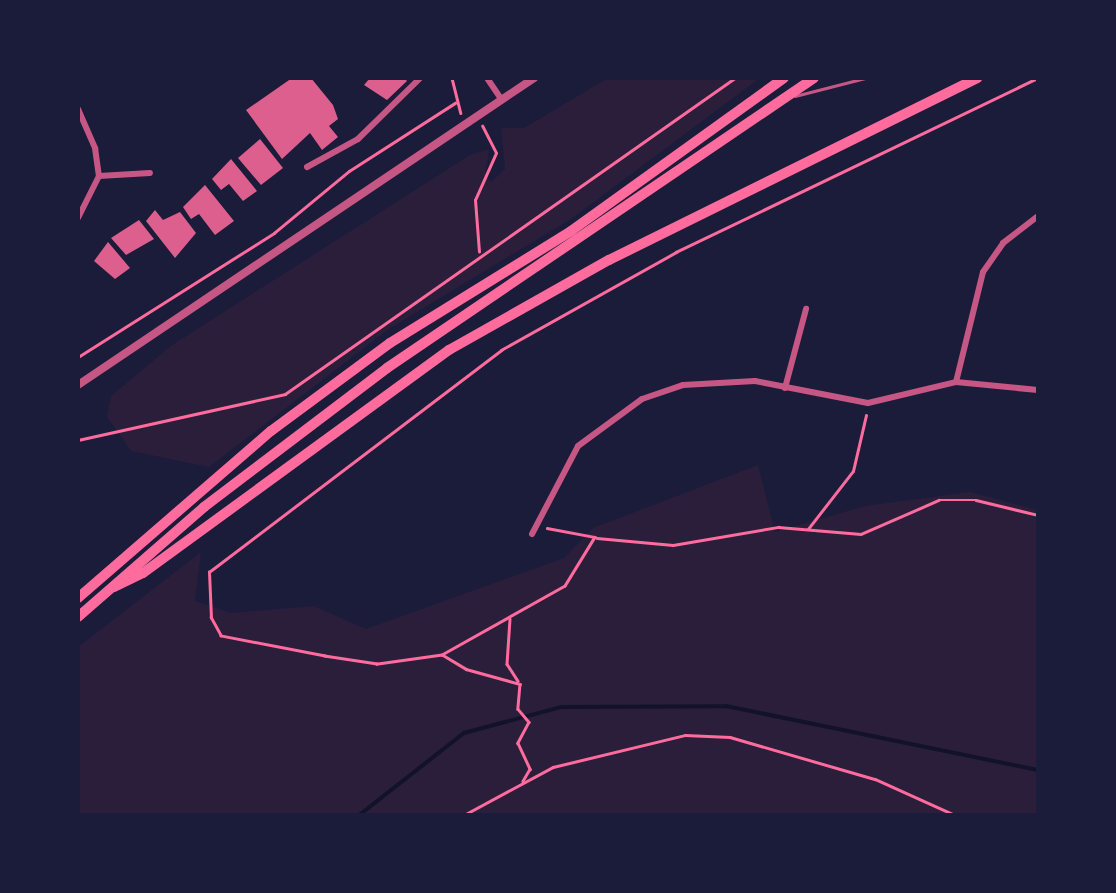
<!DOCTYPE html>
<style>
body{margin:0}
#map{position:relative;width:1116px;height:893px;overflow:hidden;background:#1b1b3a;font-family:Arial,sans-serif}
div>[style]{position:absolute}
.green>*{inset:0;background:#2a1e3b}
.stream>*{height:4px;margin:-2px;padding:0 2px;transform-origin:2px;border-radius:2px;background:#12122b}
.building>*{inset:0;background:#dd5f8e}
.path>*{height:2.5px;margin:-1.25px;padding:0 1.25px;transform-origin:1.25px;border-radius:1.25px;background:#ff6b9d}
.service>*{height:2.5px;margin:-1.25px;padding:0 1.25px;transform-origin:1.25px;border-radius:1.25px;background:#c65784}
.minor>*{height:6px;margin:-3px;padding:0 3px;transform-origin:3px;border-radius:3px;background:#c65784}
.tertiary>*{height:8px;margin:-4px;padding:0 4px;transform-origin:4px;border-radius:4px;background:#c65784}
.trunk>*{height:10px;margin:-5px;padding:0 5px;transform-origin:5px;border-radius:5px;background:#ff6b9d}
span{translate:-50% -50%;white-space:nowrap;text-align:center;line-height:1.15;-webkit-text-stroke:10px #1b1b3a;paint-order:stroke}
.frame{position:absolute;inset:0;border:80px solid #1b1b3a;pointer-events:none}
</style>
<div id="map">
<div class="green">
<div style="clip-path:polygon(608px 78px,760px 78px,571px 219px,389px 329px,209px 467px,131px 451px,107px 417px,111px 396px,172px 345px,470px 155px,489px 149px,485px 176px,491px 182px,505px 169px,501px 128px,524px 128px)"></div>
<div style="clip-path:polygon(758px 465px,775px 532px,865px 506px,970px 492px,1038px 510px,1038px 815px,78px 815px,78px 647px,201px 552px,195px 601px,231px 613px,314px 606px,366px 629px,564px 558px,593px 528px)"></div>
</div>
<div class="stream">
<div style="left:358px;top:816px;width:135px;rotate:-38.1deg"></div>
<div style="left:464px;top:733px;width:100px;rotate:-15deg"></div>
<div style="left:561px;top:707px;width:165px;rotate:-0.3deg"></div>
<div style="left:726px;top:706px;width:318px;rotate:11.6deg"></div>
</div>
<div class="building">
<div style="clip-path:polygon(292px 78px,311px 78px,333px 105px,338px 119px,329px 126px,338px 137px,322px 150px,310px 133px,282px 159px,246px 110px)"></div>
<div style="clip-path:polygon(370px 78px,404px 78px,407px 81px,387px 100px,364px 85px)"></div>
<div style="clip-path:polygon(260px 139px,283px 168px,261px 185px,238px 158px)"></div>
<div style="clip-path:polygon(231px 159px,257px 191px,243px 201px,229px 184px,221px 190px,212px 179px)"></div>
<div style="clip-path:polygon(205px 185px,234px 221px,215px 235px,199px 214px,191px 219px,183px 207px)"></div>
<div style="clip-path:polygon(155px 210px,163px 220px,180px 212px,196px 233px,175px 258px,146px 221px)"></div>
<div style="clip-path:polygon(139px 220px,154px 239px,126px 255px,111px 238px)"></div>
<div style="clip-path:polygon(108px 242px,130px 268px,115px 279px,94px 261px)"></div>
</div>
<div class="path">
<div style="left:452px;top:78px;width:36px;rotate:76deg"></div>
<div style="left:479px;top:252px;width:52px;rotate:-94.4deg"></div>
<div style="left:475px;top:200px;width:51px;rotate:-65.9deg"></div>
<div style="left:496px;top:153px;width:30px;rotate:-117deg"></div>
<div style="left:78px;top:357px;width:232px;rotate:-32.3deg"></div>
<div style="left:274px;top:233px;width:97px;rotate:-39.6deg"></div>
<div style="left:349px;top:171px;width:126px;rotate:-32.7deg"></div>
<div style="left:78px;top:440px;width:212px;rotate:-12.5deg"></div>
<div style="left:285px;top:394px;width:550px;rotate:-35.08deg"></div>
<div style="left:547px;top:528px;width:49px;rotate:10.6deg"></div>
<div style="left:595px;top:537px;width:57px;rotate:121.5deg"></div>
<div style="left:565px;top:586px;width:141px;rotate:150.7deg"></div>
<div style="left:442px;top:655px;width:66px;rotate:172.1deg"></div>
<div style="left:377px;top:664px;width:53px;rotate:-171.3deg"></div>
<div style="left:325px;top:656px;width:106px;rotate:-169.1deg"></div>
<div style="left:221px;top:636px;width:21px;rotate:-119deg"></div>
<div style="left:211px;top:618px;width:46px;rotate:-92.5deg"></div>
<div style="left:209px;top:572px;width:367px;rotate:-37.2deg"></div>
<div style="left:501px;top:350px;width:201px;rotate:-29.2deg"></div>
<div style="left:676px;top:252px;width:402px;rotate:-25.7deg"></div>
<div style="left:808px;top:529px;width:73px;rotate:-52.2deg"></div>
<div style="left:853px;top:471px;width:57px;rotate:-76.9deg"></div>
<div style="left:597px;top:538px;width:76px;rotate:5.3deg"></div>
<div style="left:673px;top:545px;width:107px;rotate:-9.7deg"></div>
<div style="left:778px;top:527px;width:83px;rotate:4.8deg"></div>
<div style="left:861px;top:534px;width:85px;rotate:-23.6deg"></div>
<div style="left:939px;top:500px;width:37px"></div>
<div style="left:976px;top:500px;width:64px;rotate:13.6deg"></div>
<div style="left:510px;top:619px;width:45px;rotate:93.8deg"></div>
<div style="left:507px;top:664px;width:20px;rotate:57deg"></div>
<div style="left:443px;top:655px;width:27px;rotate:31deg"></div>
<div style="left:466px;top:669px;width:56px;rotate:15.5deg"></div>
<div style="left:520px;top:684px;width:25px;rotate:95deg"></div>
<div style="left:518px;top:709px;width:17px;rotate:50deg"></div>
<div style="left:529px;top:722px;width:24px;rotate:118deg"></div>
<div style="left:518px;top:743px;width:29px;rotate:65deg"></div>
<div style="left:530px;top:769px;width:14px;rotate:120deg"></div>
<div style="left:462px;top:816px;width:103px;rotate:-28.3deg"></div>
<div style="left:553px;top:767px;width:136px;rotate:-13.6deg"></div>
<div style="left:685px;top:735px;width:45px;rotate:2.5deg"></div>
<div style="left:730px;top:737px;width:151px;rotate:16.2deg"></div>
<div style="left:875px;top:779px;width:90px;rotate:24.3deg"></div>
</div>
<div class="service">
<div style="left:795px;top:96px;width:72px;rotate:-14.4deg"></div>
</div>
<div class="minor">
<div style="left:487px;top:78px;width:25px;rotate:56deg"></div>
<div style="left:78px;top:109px;width:43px;rotate:66.4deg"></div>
<div style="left:95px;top:148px;width:28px;rotate:82deg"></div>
<div style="left:99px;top:176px;width:47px;rotate:116.6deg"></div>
<div style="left:307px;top:167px;width:58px;rotate:-28.8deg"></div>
<div style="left:358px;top:139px;width:87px;rotate:-44.5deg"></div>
<div style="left:99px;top:176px;width:51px;rotate:-3.4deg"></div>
<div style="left:956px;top:382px;width:113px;rotate:-76.2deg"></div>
<div style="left:983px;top:272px;width:35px;rotate:-55deg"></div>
<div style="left:1003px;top:243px;width:44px;rotate:-37.6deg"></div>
<div style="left:785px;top:388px;width:82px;rotate:-75.1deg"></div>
<div style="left:532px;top:534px;width:99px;rotate:-62.4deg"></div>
<div style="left:578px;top:446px;width:79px;rotate:-36.3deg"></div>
<div style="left:642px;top:399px;width:43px;rotate:-18.9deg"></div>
<div style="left:683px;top:385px;width:72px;rotate:-3.2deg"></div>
<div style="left:755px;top:381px;width:115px;rotate:11deg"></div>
<div style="left:868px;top:403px;width:90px;rotate:-13.4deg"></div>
<div style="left:956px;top:382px;width:82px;rotate:5.6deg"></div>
</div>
<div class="tertiary">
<div style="left:78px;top:385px;width:550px;rotate:-33.95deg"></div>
</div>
<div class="trunk">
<div style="left:114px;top:587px;width:32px;rotate:-26deg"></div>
<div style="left:143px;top:573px;width:379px;rotate:-36.1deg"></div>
<div style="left:449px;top:350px;width:184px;rotate:-29.4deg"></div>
<div style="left:609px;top:260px;width:411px;rotate:-26.3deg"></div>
<div style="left:78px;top:598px;width:255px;rotate:-40.9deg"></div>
<div style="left:271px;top:431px;width:148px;rotate:-36.5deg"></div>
<div style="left:390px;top:343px;width:213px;rotate:-31.7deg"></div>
<div style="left:571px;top:231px;width:262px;rotate:-35.7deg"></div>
<div style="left:78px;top:617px;width:167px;rotate:-41.1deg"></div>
<div style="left:204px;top:507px;width:230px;rotate:-37.2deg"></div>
<div style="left:387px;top:368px;width:516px;rotate:-34.18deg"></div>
</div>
<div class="frame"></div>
</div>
